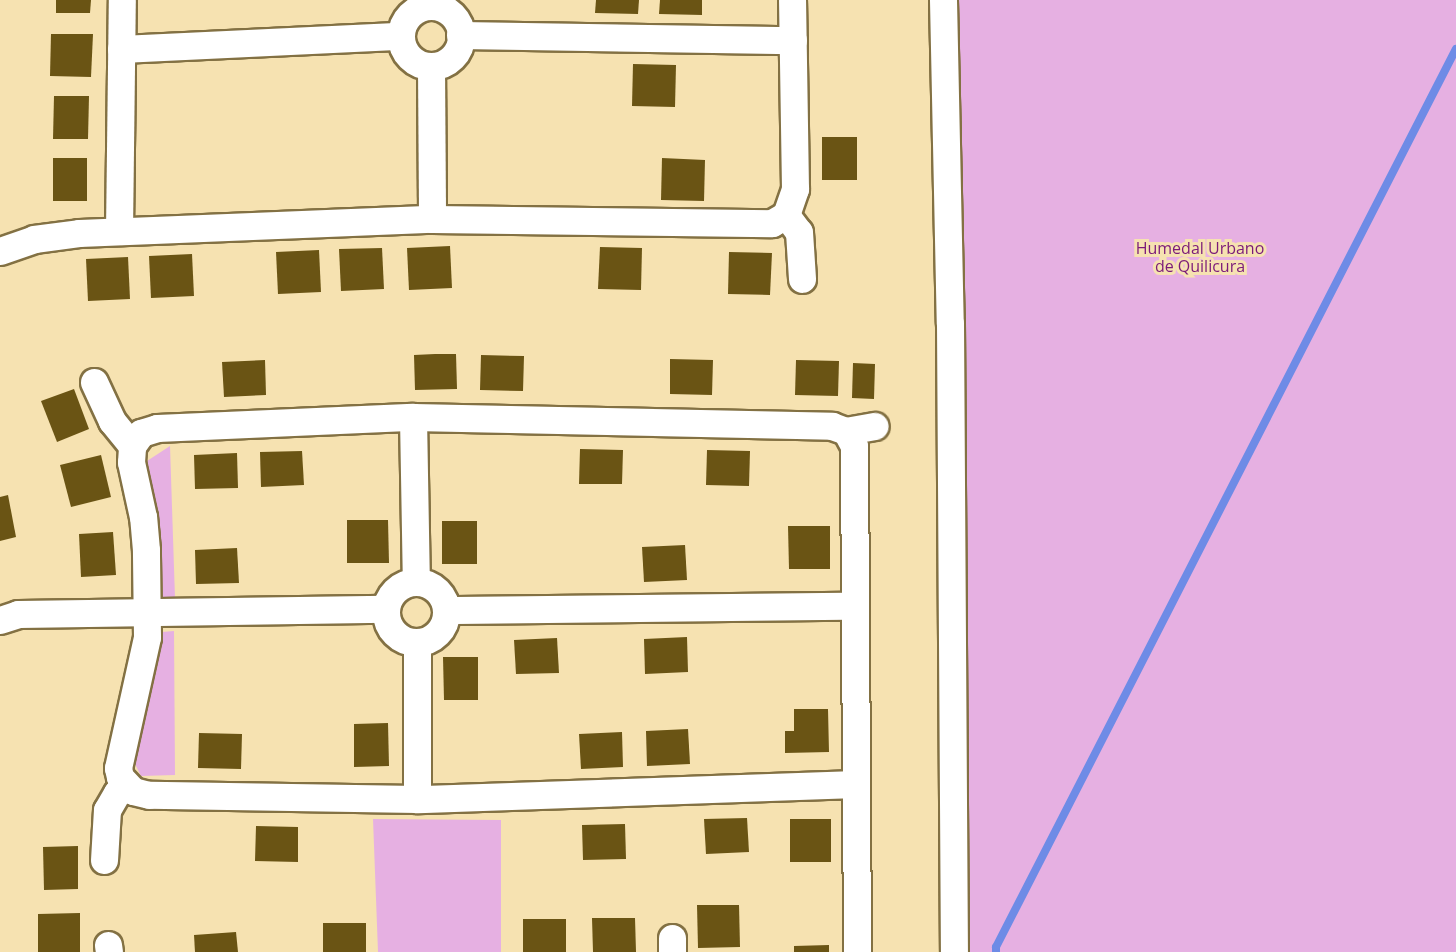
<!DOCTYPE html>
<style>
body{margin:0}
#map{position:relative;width:1456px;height:952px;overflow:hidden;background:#f6e2b1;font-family:"Open Sans",sans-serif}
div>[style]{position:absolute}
.green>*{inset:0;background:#e6b0e2}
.stream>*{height:8px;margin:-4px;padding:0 4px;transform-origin:4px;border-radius:4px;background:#6e8be6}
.building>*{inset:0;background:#6a5414}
.roads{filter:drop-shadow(2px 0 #837143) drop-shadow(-2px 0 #837143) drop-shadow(0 2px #837143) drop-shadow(0 -2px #837143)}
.street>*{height:27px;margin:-13.5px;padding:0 13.5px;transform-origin:13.5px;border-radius:13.5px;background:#fff}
.street>.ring{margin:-13.5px;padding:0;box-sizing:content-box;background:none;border:27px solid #fff;border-radius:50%}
span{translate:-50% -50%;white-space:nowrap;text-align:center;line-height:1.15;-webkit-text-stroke:6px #f6e2b1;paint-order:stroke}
.park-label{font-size:16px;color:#7b1a79}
</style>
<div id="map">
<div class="green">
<div style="clip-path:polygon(941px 0,1456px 0,1456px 952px,949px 952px)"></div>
<div style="clip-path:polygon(170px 446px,175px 598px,160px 600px,147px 461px)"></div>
<div style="clip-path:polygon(174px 631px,175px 775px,141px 776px,134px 762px,162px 632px)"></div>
<div style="clip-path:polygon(373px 819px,501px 820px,501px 952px,378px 952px)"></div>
</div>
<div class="stream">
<div style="left:996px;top:952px;width:5px;rotate:-90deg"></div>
<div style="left:996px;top:947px;width:1009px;rotate:-62.88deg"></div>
</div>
<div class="building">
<div style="clip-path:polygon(56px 0,91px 0,90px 13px,56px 13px)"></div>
<div style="clip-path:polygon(596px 0,639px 0,638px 14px,595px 13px)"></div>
<div style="clip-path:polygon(660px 0,702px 0,702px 15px,659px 14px)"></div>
<div style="clip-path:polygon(51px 34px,93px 34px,91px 77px,50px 76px)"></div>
<div style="clip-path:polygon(633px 64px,676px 65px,675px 107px,632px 106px)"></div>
<div style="clip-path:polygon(54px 96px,89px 96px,88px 139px,53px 139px)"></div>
<div style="clip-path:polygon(822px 137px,857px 137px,857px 180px,822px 180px)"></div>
<div style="clip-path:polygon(53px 158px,87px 158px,87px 201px,53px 201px)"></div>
<div style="clip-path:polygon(662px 158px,705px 160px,704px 201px,661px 200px)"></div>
<div style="clip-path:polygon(450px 246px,452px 288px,409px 290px,407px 248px)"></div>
<div style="clip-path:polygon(600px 247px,642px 248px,641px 290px,598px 289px)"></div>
<div style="clip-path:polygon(382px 248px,384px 289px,341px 291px,339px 249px)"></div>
<div style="clip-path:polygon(319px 250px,321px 292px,278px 294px,276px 252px)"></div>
<div style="clip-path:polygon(729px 252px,772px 253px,770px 295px,728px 294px)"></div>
<div style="clip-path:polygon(192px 254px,194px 296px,151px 298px,149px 256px)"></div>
<div style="clip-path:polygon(128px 257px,130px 299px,88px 301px,86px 259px)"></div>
<div style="clip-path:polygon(435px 354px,456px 354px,457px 389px,415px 390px,414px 355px)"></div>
<div style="clip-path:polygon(481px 355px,524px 356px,523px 391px,480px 390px)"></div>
<div style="clip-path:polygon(670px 359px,713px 360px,712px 395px,670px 394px)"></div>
<div style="clip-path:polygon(265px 360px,266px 395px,224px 397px,222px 362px)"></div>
<div style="clip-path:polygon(796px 360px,839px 361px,838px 396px,795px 395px)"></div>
<div style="clip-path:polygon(853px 363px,875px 364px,874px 399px,852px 398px)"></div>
<div style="clip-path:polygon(74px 389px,89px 429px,57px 442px,41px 401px)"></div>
<div style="clip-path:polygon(580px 449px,623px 450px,622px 484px,579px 484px)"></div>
<div style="clip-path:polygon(707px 450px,750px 451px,749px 486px,706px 485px)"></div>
<div style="clip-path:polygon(302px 451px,304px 485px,261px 487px,260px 452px)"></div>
<div style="clip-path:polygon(237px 453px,238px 488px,195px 489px,194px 455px)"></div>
<div style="clip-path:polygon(101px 455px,111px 497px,71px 507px,60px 465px)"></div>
<div style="clip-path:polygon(8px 495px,16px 537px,0 541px,0 497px)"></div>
<div style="clip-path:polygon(347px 520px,388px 520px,389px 563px,347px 563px)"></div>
<div style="clip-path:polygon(442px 521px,477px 521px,477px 564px,442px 564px)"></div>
<div style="clip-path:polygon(788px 526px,830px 526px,830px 569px,789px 569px)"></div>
<div style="clip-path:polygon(113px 532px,116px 575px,81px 577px,79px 534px)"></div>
<div style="clip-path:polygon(685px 545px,687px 580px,644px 582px,642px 547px)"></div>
<div style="clip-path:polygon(237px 548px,239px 583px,196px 584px,195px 550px)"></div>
<div style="clip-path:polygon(687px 637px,688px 672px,645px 674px,644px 639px)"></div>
<div style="clip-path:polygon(557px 638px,559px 673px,516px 674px,514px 640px)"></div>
<div style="clip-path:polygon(443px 657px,478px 657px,478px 700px,444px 700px)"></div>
<div style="clip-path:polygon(794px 709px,828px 709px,829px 752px,785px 753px,785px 731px,794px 731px)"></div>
<div style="clip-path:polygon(388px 723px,389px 766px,354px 767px,354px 724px)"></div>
<div style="clip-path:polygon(688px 729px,690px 764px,647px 766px,646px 731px)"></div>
<div style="clip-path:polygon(622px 732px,623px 767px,581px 769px,579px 734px)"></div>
<div style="clip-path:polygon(199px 733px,242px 734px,241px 769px,198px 768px)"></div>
<div style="clip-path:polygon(747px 818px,749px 852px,706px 854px,704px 819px)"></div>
<div style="clip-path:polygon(790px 819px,831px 819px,831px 862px,790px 862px)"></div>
<div style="clip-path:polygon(625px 824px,626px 859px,583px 860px,582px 825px)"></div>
<div style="clip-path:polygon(256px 826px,298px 827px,298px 862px,255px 861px)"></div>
<div style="clip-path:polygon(78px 846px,78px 889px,44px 890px,43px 847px)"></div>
<div style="clip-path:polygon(697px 905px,739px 905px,740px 947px,698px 948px)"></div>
<div style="clip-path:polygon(80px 913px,80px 952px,38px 952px,38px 914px)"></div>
<div style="clip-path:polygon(592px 918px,635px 918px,636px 952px,593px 952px)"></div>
<div style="clip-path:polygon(523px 919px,566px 919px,566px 952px,523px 952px)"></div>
<div style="clip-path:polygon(323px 923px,366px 923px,366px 952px,323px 952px)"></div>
<div style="clip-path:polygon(236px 932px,238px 952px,195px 952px,194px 935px)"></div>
<div style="clip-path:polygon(829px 945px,829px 952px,794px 952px,794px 946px)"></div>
</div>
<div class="roads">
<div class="street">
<div style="left:943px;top:0;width:323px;rotate:88.8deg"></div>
<div style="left:950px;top:323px;width:629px;rotate:89.64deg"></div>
<div class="ring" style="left:401px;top:6px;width:33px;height:33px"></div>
<div style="left:460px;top:35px;width:333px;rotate:0.9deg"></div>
<div style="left:121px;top:49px;width:280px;rotate:-2.7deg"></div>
<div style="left:431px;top:66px;width:153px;rotate:89.6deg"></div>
<div style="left:786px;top:215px;width:21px;rotate:53deg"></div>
<div style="left:799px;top:232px;width:47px;rotate:86.3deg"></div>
<div style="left:119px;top:231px;width:231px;rotate:-89.3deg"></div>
<div style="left:0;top:251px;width:36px;rotate:-19deg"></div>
<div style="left:34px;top:239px;width:45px;rotate:-7.6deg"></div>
<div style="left:79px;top:233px;width:353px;rotate:-2.3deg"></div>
<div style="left:432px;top:219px;width:340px;rotate:0.7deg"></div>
<div style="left:772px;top:223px;width:16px;rotate:-30deg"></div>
<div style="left:786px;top:215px;width:28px;rotate:-71deg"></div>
<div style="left:795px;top:189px;width:189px;rotate:-90.9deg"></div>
<div style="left:94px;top:382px;width:43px;rotate:65.2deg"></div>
<div style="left:112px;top:421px;width:32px;rotate:51deg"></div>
<div style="left:413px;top:417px;width:164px;rotate:89deg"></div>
<div style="left:846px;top:431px;width:29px;rotate:-10deg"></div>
<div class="ring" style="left:386px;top:582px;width:33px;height:33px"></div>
<div style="left:446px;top:610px;width:409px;rotate:-0.6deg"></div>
<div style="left:0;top:620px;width:19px;rotate:-18deg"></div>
<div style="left:18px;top:614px;width:368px;rotate:-0.8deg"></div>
<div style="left:856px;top:784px;width:439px;rotate:178deg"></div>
<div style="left:417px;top:799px;width:268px;rotate:-179.1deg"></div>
<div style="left:149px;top:795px;width:16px;rotate:-166deg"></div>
<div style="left:133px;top:791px;width:19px;rotate:-133deg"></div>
<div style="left:120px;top:777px;width:9px;rotate:-103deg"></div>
<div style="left:118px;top:768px;width:134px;rotate:-77.5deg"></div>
<div style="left:147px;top:637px;width:87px;rotate:-90.7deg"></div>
<div style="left:146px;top:550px;width:33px;rotate:-95deg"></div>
<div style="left:143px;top:517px;width:56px;rotate:-102.3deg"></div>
<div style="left:131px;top:462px;width:16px;rotate:-86deg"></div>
<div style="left:132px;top:446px;width:16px;rotate:-55deg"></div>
<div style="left:141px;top:433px;width:17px;rotate:-17deg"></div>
<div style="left:157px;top:428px;width:256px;rotate:-2.5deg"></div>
<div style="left:413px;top:417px;width:419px;rotate:1.2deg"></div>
<div style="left:832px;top:426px;width:15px;rotate:20deg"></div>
<div style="left:846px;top:431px;width:17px;rotate:62deg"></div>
<div style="left:854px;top:446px;width:506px;rotate:89.66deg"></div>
<div style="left:417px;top:799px;width:157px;rotate:-90deg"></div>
<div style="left:104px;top:860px;width:50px;rotate:-86.6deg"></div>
<div style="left:107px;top:810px;width:20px;rotate:-60deg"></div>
<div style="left:117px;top:793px;width:12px;rotate:-42deg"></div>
<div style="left:672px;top:938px;width:14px;rotate:90deg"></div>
<div style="left:108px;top:945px;width:7px;rotate:82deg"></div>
</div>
</div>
<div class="park-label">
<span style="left:1200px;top:257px">Humedal Urbano<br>de Quilicura</span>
</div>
</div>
